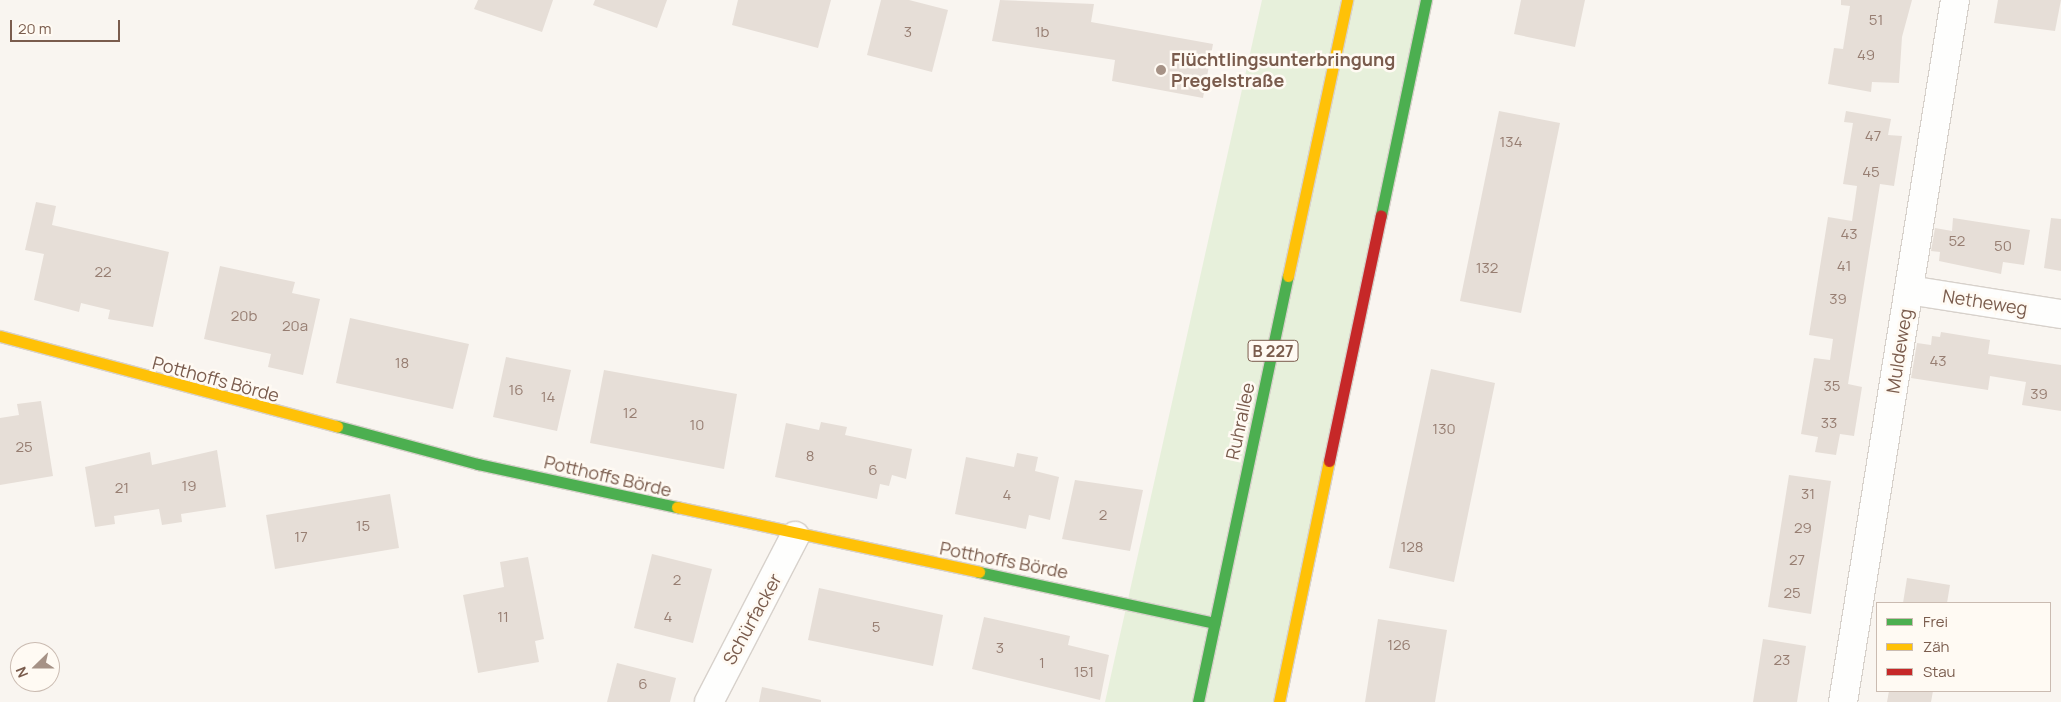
<!DOCTYPE html>
<meta charset="utf-8">
<style>
body{margin:0}
#map{position:relative;width:2061px;height:702px;overflow:hidden;background:#f9f5f0;font-family:Manrope,sans-serif}
div>[style]{position:absolute}
.green>*{inset:0;background:#e7f0db}
.building>*{inset:0;background:#e6ded7}
.roads{filter:drop-shadow(1px 0 #d7d1cb) drop-shadow(-1px 0 #d7d1cb) drop-shadow(0 1px #d7d1cb) drop-shadow(0 -1px #d7d1cb)}
.street>*{height:28px;margin:-14px;padding:0 14px;transform-origin:14px;border-radius:14px;background:#fefefd}
.fast>*{height:11px;margin:-5.5px;padding:0 5.5px;transform-origin:5.5px;border-radius:5.5px;background:#4caf50}
.slow>*{height:11px;margin:-5.5px;padding:0 5.5px;transform-origin:5.5px;border-radius:5.5px;background:#ffc107}
.jam>*{height:11px;margin:-5.5px;padding:0 5.5px;transform-origin:5.5px;border-radius:5.5px;background:#c62828}
.dots>*{width:14px;height:14px;translate:-50% -50%;box-sizing:border-box;border:2px solid #fffaf3;border-radius:50%}
span{translate:-50% -50%;white-space:nowrap;text-align:center;line-height:1.15;-webkit-text-stroke:5px #fffaf3;paint-order:stroke}
.number-label{font-size:15px;color:#977e72}
.number-label span{-webkit-text-stroke-width:0}
.shield-label span{padding:1px 4px;background:#fffaf3;border:1px solid;border-radius:4px;-webkit-text-stroke-width:0}
.shield-label{font-size:16px;color:#7a5c4d;font-weight:700}
.poi-label{font-size:18px;color:#7a5c4d;font-weight:700}
.left{translate:0 -50%;text-align:left}
.street-label{font-size:18px;color:#7a5c4d}
.legend{position:absolute;left:1876px;top:602px;width:175px;height:90px;box-sizing:border-box;background:#fffaf3;border:1px solid #cabbb1;margin:0;padding:6px 9px;list-style:none;font-size:15px;color:#7a5c4d}
.legend li{display:flex;align-items:center;gap:10px;height:25px}
.legend b{width:25px;border:1px solid #cabbb1}
.north{position:absolute;left:10px;top:642px;width:50px;height:50px;box-sizing:border-box;background:#fffaf3;border:1px solid #cabbb1;border-radius:50%;rotate:248deg;font-size:14px;font-weight:700;line-height:20px;text-align:center;color:#7a5c4d}
.north::after{content:'';display:block;margin:auto;width:18px;height:22px;background:#a69286;clip-path:polygon(50% 0,100% 100%,50% 72%,0 100%)}
.scale{position:absolute;left:10px;top:20px;width:110px;height:22px;box-sizing:border-box;border:2px solid #7a5c4d;border-top:0;padding-left:6px;font-size:15px;line-height:18px;white-space:nowrap;color:#7a5c4d;-webkit-text-stroke:4px #fffaf3;paint-order:stroke}
</style>
<div id="map">
<div class="green">
<div style="clip-path:polygon(1262px 0,1424px 0,1276px 702px,1105px 702px)"></div>
</div>
<div class="building">
<div style="clip-path:polygon(478px 0,553px 0,542px 32px,474px 9px)"></div>
<div style="clip-path:polygon(595px 0,667px 0,657px 28px,593px 5px)"></div>
<div style="clip-path:polygon(738px 0,831px 0,818px 48px,732px 25px)"></div>
<div style="clip-path:polygon(881px 0,909px 0,948px 10px,932px 72px,867px 55px)"></div>
<div style="clip-path:polygon(1000px 0,1094px 4px,1091px 22px,1213px 44px,1203px 98px,1112px 81px,1115px 60px,992px 41px)"></div>
<div style="clip-path:polygon(1521px 0,1585px 0,1575px 47px,1514px 34px)"></div>
<div style="clip-path:polygon(1841px 0,1912px 0,1902px 37px,1899px 83px,1872px 82px,1871px 92px,1828px 84px,1834px 48px,1843px 49px,1850px 6px,1841px 5px)"></div>
<div style="clip-path:polygon(1998px 0,2061px 0,2055px 31px,1994px 23px)"></div>
<div style="clip-path:polygon(1499px 111px,1560px 123px,1521px 313px,1460px 301px)"></div>
<div style="clip-path:polygon(1846px 111px,1891px 119px,1888px 135px,1902px 136px,1894px 186px,1880px 184px,1848px 384px,1862px 387px,1854px 436px,1840px 434px,1836px 455px,1815px 452px,1818px 437px,1801px 434px,1814px 358px,1830px 360px,1833px 339px,1809px 335px,1828px 217px,1852px 221px,1857px 186px,1843px 184px,1853px 123px,1844px 122px)"></div>
<div style="clip-path:polygon(36px 202px,56px 206px,52px 225px,169px 252px,153px 327px,108px 319px,110px 310px,81px 303px,79px 312px,34px 300px,44px 254px,25px 250px)"></div>
<div style="clip-path:polygon(1953px 218px,2030px 230px,2024px 265px,2003px 262px,2001px 274px,1939px 261px,1940px 252px,1931px 251px,1935px 228px,1952px 231px)"></div>
<div style="clip-path:polygon(2051px 218px,2061px 219px,2061px 271px,2044px 268px)"></div>
<div style="clip-path:polygon(220px 266px,295px 282px,292px 293px,320px 299px,303px 375px,268px 367px,271px 354px,204px 339px)"></div>
<div style="clip-path:polygon(350px 318px,469px 344px,453px 409px,336px 383px)"></div>
<div style="clip-path:polygon(1941px 332px,1990px 340px,1988px 354px,2061px 365px,2061px 411px,2022px 405px,2026px 382px,1990px 376px,1988px 390px,1911px 378px,1917px 343px,1931px 345px,1932px 336px,1940px 337px)"></div>
<div style="clip-path:polygon(506px 357px,571px 370px,557px 431px,493px 417px)"></div>
<div style="clip-path:polygon(1431px 369px,1495px 383px,1454px 582px,1389px 568px)"></div>
<div style="clip-path:polygon(604px 370px,737px 394px,724px 469px,590px 443px)"></div>
<div style="clip-path:polygon(41px 401px,53px 476px,0 485px,0 418px,19px 415px,17px 404px)"></div>
<div style="clip-path:polygon(821px 422px,847px 427px,845px 435px,912px 449px,906px 479px,892px 475px,889px 486px,880px 484px,877px 499px,775px 477px,786px 423px,819px 430px)"></div>
<div style="clip-path:polygon(217px 450px,226px 507px,181px 514px,182px 522px,162px 525px,159px 509px,114px 516px,115px 524px,95px 527px,85px 467px,150px 452px,152px 465px)"></div>
<div style="clip-path:polygon(1017px 453px,1038px 457px,1035px 471px,1059px 477px,1050px 520px,1029px 515px,1026px 529px,955px 514px,966px 457px,1014px 467px)"></div>
<div style="clip-path:polygon(1789px 475px,1831px 481px,1811px 614px,1768px 607px)"></div>
<div style="clip-path:polygon(1075px 480px,1143px 490px,1130px 551px,1062px 539px)"></div>
<div style="clip-path:polygon(390px 494px,399px 548px,275px 569px,266px 515px)"></div>
<div style="clip-path:polygon(652px 554px,712px 569px,693px 643px,634px 628px)"></div>
<div style="clip-path:polygon(528px 557px,544px 639px,535px 641px,539px 662px,478px 673px,463px 595px,504px 587px,500px 562px)"></div>
<div style="clip-path:polygon(1907px 578px,1950px 585px,1947px 603px,1903px 603px)"></div>
<div style="clip-path:polygon(819px 588px,943px 615px,933px 666px,808px 640px)"></div>
<div style="clip-path:polygon(984px 617px,1070px 636px,1068px 645px,1109px 655px,1100px 700px,972px 669px)"></div>
<div style="clip-path:polygon(1378px 619px,1447px 630px,1435px 702px,1365px 702px)"></div>
<div style="clip-path:polygon(1763px 639px,1806px 646px,1797px 702px,1753px 702px)"></div>
<div style="clip-path:polygon(617px 663px,676px 678px,670px 702px,607px 702px)"></div>
<div style="clip-path:polygon(762px 687px,821px 700px,821px 702px,759px 702px)"></div>
<div style="clip-path:polygon(1889px 691px,1933px 691px,1931px 702px,1887px 702px)"></div>
</div>
<div class="roads">
<div class="street">
<div style="left:1909px;top:290px;width:154px;rotate:9deg"></div>
<div style="left:709px;top:702px;width:187px;rotate:-62.6deg"></div>
<div style="left:1843px;top:702px;width:711px;rotate:-80.94deg"></div>
</div>
<div class="fast">
<div style="left:1381px;top:215px;width:220px;rotate:-78.2deg"></div>
<div style="left:337px;top:426px;width:146px;rotate:15.1deg"></div>
<div style="left:478px;top:464px;width:204px;rotate:12.2deg"></div>
<div style="left:979px;top:572px;width:241px;rotate:12.2deg"></div>
<div style="left:1198px;top:702px;width:435px;rotate:-78.1deg"></div>
</div>
<div class="slow">
<div style="left:1288px;top:276px;width:282px;rotate:-77.9deg"></div>
<div style="left:0;top:336px;width:349px;rotate:15deg"></div>
<div style="left:677px;top:507px;width:309px;rotate:12.1deg"></div>
<div style="left:1279px;top:702px;width:246px;rotate:-78.3deg"></div>
</div>
<div class="jam">
<div style="left:1329px;top:461px;width:251px;rotate:-78.1deg"></div>
</div>
</div>
<div class="dots">
<div style="left:1161px;top:70px;background:#a69286"></div>
</div>
<div class="number-label">
<span style="left:1876px;top:20px">51</span>
<span style="left:908px;top:32px">3</span>
<span style="left:1042px;top:32px">1b</span>
<span style="left:1866px;top:55px">49</span>
<span style="left:1873px;top:136px">47</span>
<span style="left:1511px;top:142px">134</span>
<span style="left:1871px;top:172px">45</span>
<span style="left:1849px;top:234px">43</span>
<span style="left:1957px;top:241px">52</span>
<span style="left:2003px;top:246px">50</span>
<span style="left:1844px;top:266px">41</span>
<span style="left:1487px;top:268px">132</span>
<span style="left:103px;top:272px">22</span>
<span style="left:1838px;top:299px">39</span>
<span style="left:244px;top:316px">20b</span>
<span style="left:295px;top:326px">20a</span>
<span style="left:1938px;top:361px">43</span>
<span style="left:402px;top:363px">18</span>
<span style="left:1832px;top:386px">35</span>
<span style="left:516px;top:390px">16</span>
<span style="left:2039px;top:394px">39</span>
<span style="left:548px;top:397px">14</span>
<span style="left:630px;top:413px">12</span>
<span style="left:1829px;top:423px">33</span>
<span style="left:697px;top:425px">10</span>
<span style="left:1444px;top:429px">130</span>
<span style="left:24px;top:447px">25</span>
<span style="left:810px;top:456px">8</span>
<span style="left:873px;top:470px">6</span>
<span style="left:189px;top:486px">19</span>
<span style="left:122px;top:488px">21</span>
<span style="left:1808px;top:494px">31</span>
<span style="left:1007px;top:495px">4</span>
<span style="left:1103px;top:515px">2</span>
<span style="left:363px;top:526px">15</span>
<span style="left:1803px;top:528px">29</span>
<span style="left:301px;top:537px">17</span>
<span style="left:1412px;top:547px">128</span>
<span style="left:1797px;top:560px">27</span>
<span style="left:677px;top:580px">2</span>
<span style="left:1792px;top:593px">25</span>
<span style="left:503px;top:617px">11</span>
<span style="left:668px;top:617px">4</span>
<span style="left:876px;top:627px">5</span>
<span style="left:1399px;top:645px">126</span>
<span style="left:1000px;top:648px">3</span>
<span style="left:1782px;top:660px">23</span>
<span style="left:1042px;top:663px">1</span>
<span style="left:1084px;top:672px">151</span>
<span style="left:643px;top:684px">6</span>
</div>
<div class="shield-label">
<span style="left:1273px;top:351px">B 227</span>
</div>
<div class="poi-label">
<span class="left" style="left:1171px;top:70px">Flüchtlingsunterbringung<br>Pregelstraße</span>
</div>
<div class="street-label">
<span style="left:1985px;top:302px;rotate:9deg">Netheweg</span>
<span style="left:1899px;top:351px;rotate:-81deg">Muldeweg</span>
<span style="left:216px;top:379px;rotate:15deg">Potthoffs Börde</span>
<span style="left:1240px;top:421px;rotate:-78deg">Ruhrallee</span>
<span style="left:608px;top:476px;rotate:13deg">Potthoffs Börde</span>
<span style="left:1004px;top:560px;rotate:11deg">Potthoffs Börde</span>
<span style="left:752px;top:619px;rotate:-61deg">Schürfacker</span>
</div>
<ul class="legend">
<li><b style="height:6px;background:#4caf50"></b>Frei</li>
<li><b style="height:6px;background:#ffc107"></b>Zäh</li>
<li><b style="height:6px;background:#c62828"></b>Stau</li>
</ul>
<div class="north">N</div>
<div class="scale">20 m</div>
</div>
